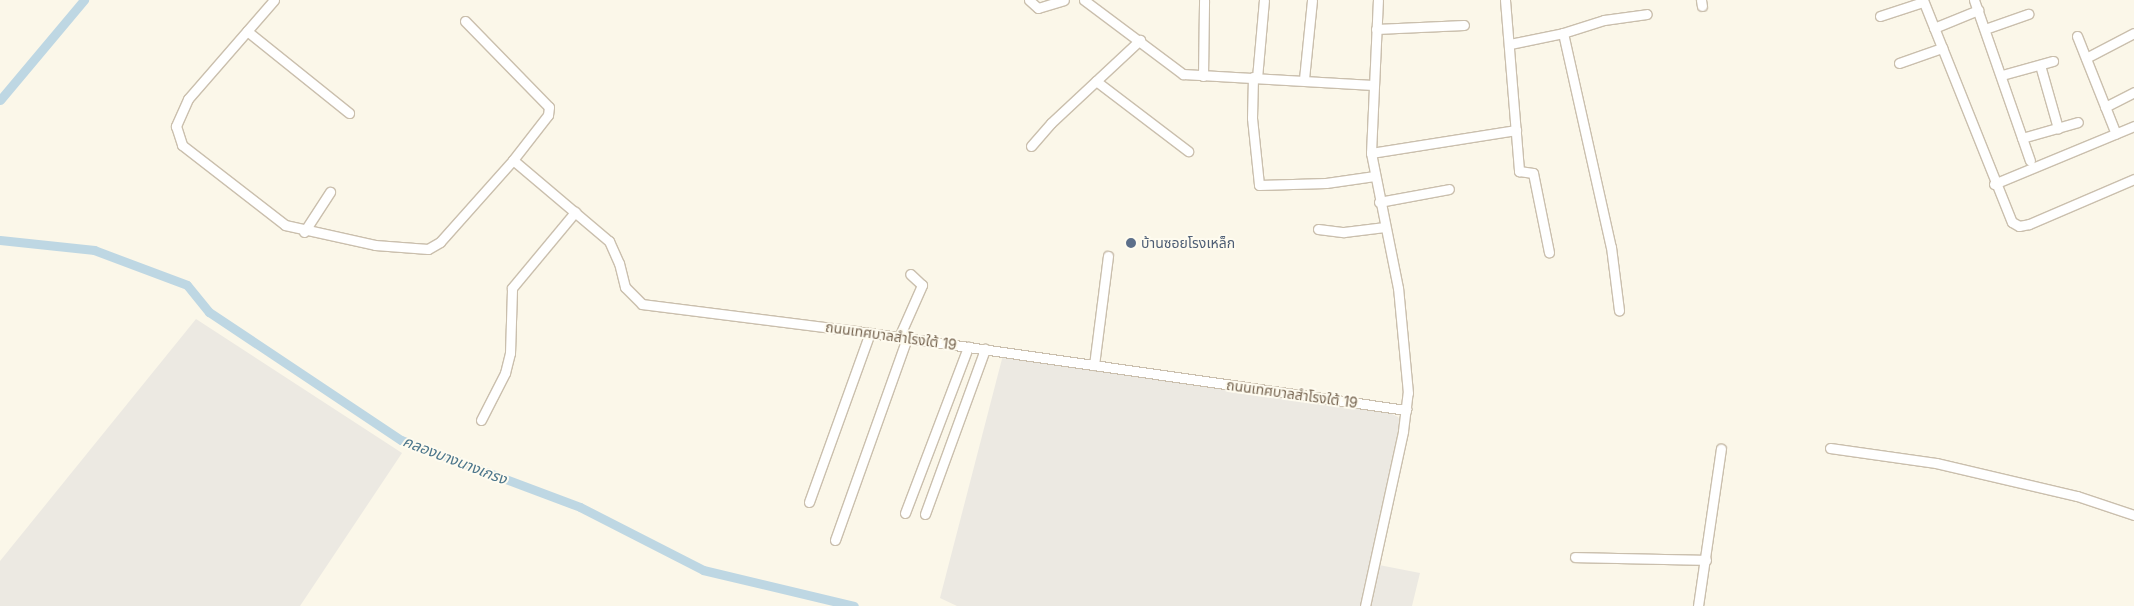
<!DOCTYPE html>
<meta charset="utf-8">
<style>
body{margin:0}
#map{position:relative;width:2134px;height:606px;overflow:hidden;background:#fbf7e9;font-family:Inter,"Noto Sans Thai",sans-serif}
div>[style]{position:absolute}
.industrial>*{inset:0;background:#ece9e2}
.canal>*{height:9px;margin:-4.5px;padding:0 4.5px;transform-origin:4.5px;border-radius:4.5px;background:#bed7e3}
.roads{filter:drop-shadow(1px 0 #cabfad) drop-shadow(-1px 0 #cabfad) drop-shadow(0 1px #cabfad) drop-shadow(0 -1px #cabfad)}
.minor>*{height:9px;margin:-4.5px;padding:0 4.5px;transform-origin:4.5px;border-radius:4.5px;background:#fff}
.dots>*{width:14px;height:14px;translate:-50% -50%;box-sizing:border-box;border:2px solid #fefbef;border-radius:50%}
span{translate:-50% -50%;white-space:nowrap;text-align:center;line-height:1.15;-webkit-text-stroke:4px #fefbef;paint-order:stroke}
.service-label{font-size:14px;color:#4e5e75}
.left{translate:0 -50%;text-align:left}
.street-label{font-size:14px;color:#74624e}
.water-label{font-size:15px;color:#4c768b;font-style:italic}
</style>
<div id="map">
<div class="industrial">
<div style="clip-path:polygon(196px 319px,402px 453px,300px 606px,0 606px,0 561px)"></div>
<div style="clip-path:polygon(1003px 355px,1386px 411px,1398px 417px,1402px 425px,1379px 565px,1420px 573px,1412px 606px,957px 606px,940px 598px)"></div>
</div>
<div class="canal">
<div style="left:0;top:100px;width:131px;rotate:-50deg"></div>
<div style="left:0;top:240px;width:95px;rotate:6.1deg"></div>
<div style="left:94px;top:250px;width:99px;rotate:20.6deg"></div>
<div style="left:187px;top:285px;width:35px;rotate:51deg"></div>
<div style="left:209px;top:312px;width:231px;rotate:33.7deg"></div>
<div style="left:401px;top:440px;width:191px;rotate:20.5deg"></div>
<div style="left:580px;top:507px;width:138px;rotate:27.1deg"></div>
<div style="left:703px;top:570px;width:155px;rotate:13.4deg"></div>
</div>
<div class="roads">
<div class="minor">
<div style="left:274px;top:0;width:131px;rotate:131deg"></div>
<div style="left:188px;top:99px;width:30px;rotate:114deg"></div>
<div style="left:176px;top:126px;width:20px;rotate:72deg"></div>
<div style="left:182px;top:145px;width:130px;rotate:37.8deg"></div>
<div style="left:285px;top:225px;width:92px;rotate:12.5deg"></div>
<div style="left:375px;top:245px;width:53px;rotate:4.3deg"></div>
<div style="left:428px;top:249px;width:14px;rotate:-30deg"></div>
<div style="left:440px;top:242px;width:110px;rotate:-48.3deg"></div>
<div style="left:513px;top:160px;width:126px;rotate:40.2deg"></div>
<div style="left:609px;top:241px;width:24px;rotate:66deg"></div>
<div style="left:619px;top:263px;width:25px;rotate:76deg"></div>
<div style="left:625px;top:287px;width:24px;rotate:45deg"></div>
<div style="left:642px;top:304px;width:217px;rotate:7.2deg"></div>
<div style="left:857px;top:331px;width:555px;rotate:8.19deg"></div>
<div style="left:1029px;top:0;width:12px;rotate:42deg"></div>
<div style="left:1038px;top:8px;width:27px;rotate:-17deg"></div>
<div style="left:1084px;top:0;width:124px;rotate:36.8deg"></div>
<div style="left:1183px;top:74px;width:190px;rotate:3.3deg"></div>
<div style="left:1505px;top:0;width:172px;rotate:85.3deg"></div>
<div style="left:1519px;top:171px;width:14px;rotate:8deg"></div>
<div style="left:1533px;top:173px;width:81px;rotate:78.6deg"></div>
<div style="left:1701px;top:0;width:6px;rotate:81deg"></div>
<div style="left:1923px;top:0;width:239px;rotate:68.2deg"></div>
<div style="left:2012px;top:222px;width:8px;rotate:30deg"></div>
<div style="left:2019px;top:226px;width:10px;rotate:-11deg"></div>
<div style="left:2029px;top:224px;width:114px;rotate:-23.2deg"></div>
<div style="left:1974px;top:0;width:170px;rotate:70.8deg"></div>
<div style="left:1880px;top:16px;width:45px;rotate:-18deg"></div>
<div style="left:465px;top:21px;width:120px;rotate:45.7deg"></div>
<div style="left:549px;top:107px;width:8px;rotate:97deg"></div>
<div style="left:548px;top:115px;width:57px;rotate:127.9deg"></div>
<div style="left:1934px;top:28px;width:48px;rotate:-22.2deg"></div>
<div style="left:1376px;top:29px;width:88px;rotate:-2.6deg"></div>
<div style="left:1985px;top:29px;width:46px;rotate:-19.2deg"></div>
<div style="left:247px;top:31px;width:131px;rotate:38.8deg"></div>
<div style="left:1563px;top:33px;width:43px;rotate:-17.6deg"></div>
<div style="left:1604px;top:20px;width:43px;rotate:-7.9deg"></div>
<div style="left:2077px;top:36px;width:105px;rotate:68.3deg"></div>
<div style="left:1510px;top:44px;width:54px;rotate:-11.7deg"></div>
<div style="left:1563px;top:33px;width:219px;rotate:77.4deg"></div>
<div style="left:1611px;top:247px;width:64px;rotate:82.8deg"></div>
<div style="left:2086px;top:58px;width:54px;rotate:-27.5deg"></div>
<div style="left:1899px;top:63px;width:46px;rotate:-19.2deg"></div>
<div style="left:2040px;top:65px;width:66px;rotate:74.1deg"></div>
<div style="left:2002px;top:75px;width:53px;rotate:-15.4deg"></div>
<div style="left:1203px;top:76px;width:76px;rotate:-89.2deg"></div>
<div style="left:1253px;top:77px;width:41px;rotate:91.4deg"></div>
<div style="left:1252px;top:118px;width:67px;rotate:84deg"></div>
<div style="left:1259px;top:185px;width:67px;rotate:-1.7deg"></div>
<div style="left:1326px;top:183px;width:49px;rotate:-8.3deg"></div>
<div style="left:1257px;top:78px;width:78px;rotate:-84.9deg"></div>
<div style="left:1304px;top:79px;width:79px;rotate:-84.2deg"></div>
<div style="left:1096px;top:81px;width:116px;rotate:37.3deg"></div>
<div style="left:2105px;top:107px;width:33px;rotate:-27deg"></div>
<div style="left:2022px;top:138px;width:58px;rotate:-15.9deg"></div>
<div style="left:1031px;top:146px;width:30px;rotate:-49deg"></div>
<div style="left:1051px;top:123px;width:122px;rotate:-43deg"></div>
<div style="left:1371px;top:153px;width:147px;rotate:-9deg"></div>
<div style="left:1994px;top:184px;width:152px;rotate:-22.5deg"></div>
<div style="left:1379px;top:202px;width:71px;rotate:-10.5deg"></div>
<div style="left:1318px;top:229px;width:26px;rotate:7deg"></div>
<div style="left:1344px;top:232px;width:41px;rotate:-7deg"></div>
<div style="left:304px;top:232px;width:48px;rotate:-57deg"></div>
<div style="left:899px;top:337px;width:57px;rotate:-66.1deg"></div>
<div style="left:922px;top:285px;width:16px;rotate:-137deg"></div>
<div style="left:1094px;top:365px;width:110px;rotate:-82.7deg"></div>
<div style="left:481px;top:420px;width:53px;rotate:-62.9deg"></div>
<div style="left:505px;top:373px;width:21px;rotate:-76deg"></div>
<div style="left:510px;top:353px;width:65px;rotate:-88.2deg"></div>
<div style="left:512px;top:288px;width:99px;rotate:-50.3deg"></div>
<div style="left:1830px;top:448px;width:107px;rotate:8.1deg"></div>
<div style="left:1936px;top:463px;width:145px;rotate:13.2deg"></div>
<div style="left:2077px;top:496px;width:60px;rotate:18.4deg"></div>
<div style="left:809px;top:502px;width:180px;rotate:-70.2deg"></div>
<div style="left:905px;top:513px;width:178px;rotate:-69.2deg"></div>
<div style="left:925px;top:514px;width:176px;rotate:-70deg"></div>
<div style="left:835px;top:540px;width:214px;rotate:-70.4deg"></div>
<div style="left:1575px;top:557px;width:131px;rotate:1.3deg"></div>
<div style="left:1365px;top:606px;width:179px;rotate:-77.7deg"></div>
<div style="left:1403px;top:431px;width:38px;rotate:-83deg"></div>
<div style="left:1408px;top:393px;width:105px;rotate:-95.4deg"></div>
<div style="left:1398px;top:288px;width:138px;rotate:-101.3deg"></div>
<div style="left:1371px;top:153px;width:153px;rotate:-87.4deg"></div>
<div style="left:1698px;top:606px;width:159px;rotate:-81.7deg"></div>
</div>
</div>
<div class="dots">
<div style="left:1131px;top:243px;background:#5c6f8a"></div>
</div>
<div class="service-label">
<span class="left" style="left:1141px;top:243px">บ้านซอยโรงเหล็ก</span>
</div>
<div class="street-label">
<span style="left:891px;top:336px;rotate:8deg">ถนนเทศบาลสำโรงใต้ 19</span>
<span style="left:1292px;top:394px;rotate:8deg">ถนนเทศบาลสำโรงใต้ 19</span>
</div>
<div class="water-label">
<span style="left:455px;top:460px;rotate:21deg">คลองบางนางเกรง</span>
</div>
</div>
